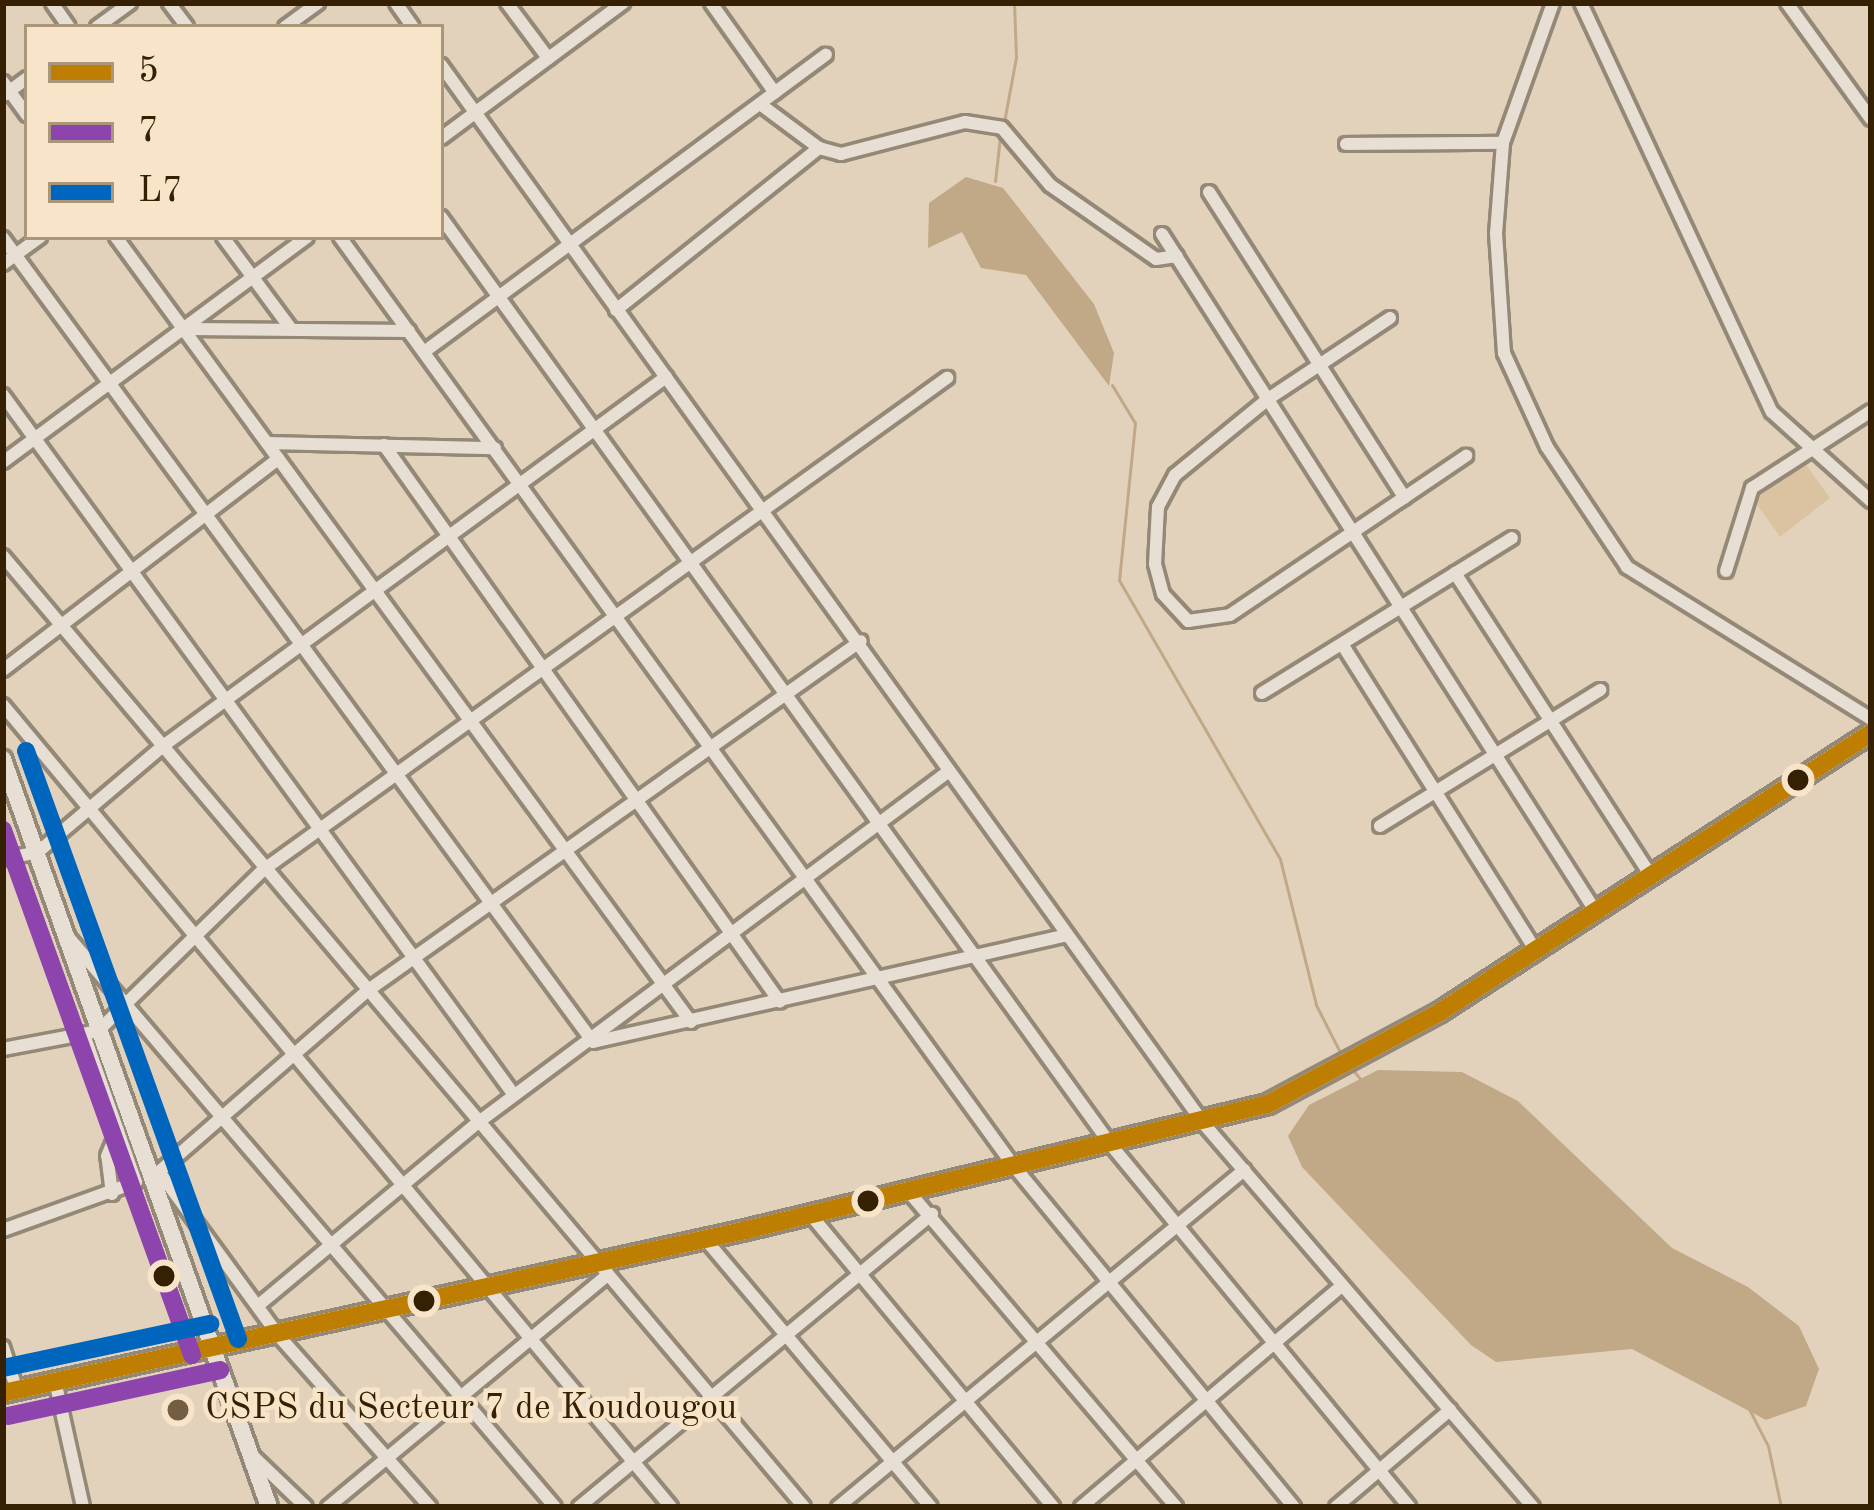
<!DOCTYPE html>
<style>
body{margin:0}
#map{position:relative;width:1874px;height:1510px;overflow:hidden;background:#e3d2bb;font-family:"Old Standard TT",serif}
div>[style]{position:absolute}
.green>*{inset:0;background:#dbc3a2}
.water>*{inset:0;background:#c1a987}
.stream>*{height:3px;margin:-1.5px;padding:0 1.5px;transform-origin:1.5px;border-radius:1.5px;background:#c1a987}
.roads{filter:drop-shadow(3px 0 #948877) drop-shadow(-3px 0 #948877) drop-shadow(0 3px #948877) drop-shadow(0 -3px #948877)}
.street>*{height:12px;margin:-6px;padding:0 6px;transform-origin:6px;border-radius:6px;background:#e7dfd4}
.secondary>*{height:16px;margin:-8px;padding:0 8px;transform-origin:8px;border-radius:8px;background:#e7dfd4}
.primary>*{height:18px;margin:-9px;padding:0 9px;transform-origin:9px;border-radius:9px;background:#e3dacc}
.bus-1>*{height:18px;margin:-9px;padding:0 9px;transform-origin:9px;border-radius:9px;background:#bd7e01}
.bus-2>*{height:18px;margin:-9px;padding:0 9px;transform-origin:9px;border-radius:9px;background:#8e44ad}
.bus-3>*{height:18px;margin:-9px;padding:0 9px;transform-origin:9px;border-radius:9px;background:#0065bd}
.dots>*{width:33px;height:33px;translate:-50% -50%;box-sizing:border-box;border:6px solid #f8e4c8;border-radius:50%}
span{translate:-50% -50%;white-space:nowrap;text-align:center;line-height:1.15;-webkit-text-stroke:9px #f8e4c8;paint-order:stroke}
.poi-label{font-size:36px;color:#362003}
.left{translate:0 -50%;text-align:left}
.frame{position:absolute;inset:0;border:6px solid #362003;pointer-events:none}
.legend{position:absolute;left:24px;top:24px;width:420px;height:216px;box-sizing:border-box;background:#f8e4c8;border:3px solid #aa9679;margin:0;padding:15px 21px;list-style:none;font-size:36px;color:#362003}
.legend li{display:flex;align-items:center;gap:24px;height:60px}
.legend b{width:60px;border:3px solid #aa9679}
</style>
<div id="map">
<div class="green">
<div style="clip-path:polygon(1804px 462px,1830px 498px,1780px 537px,1754px 500px)"></div>
</div>
<div class="water">
<div style="clip-path:polygon(966px 177px,1003px 188px,1094px 304px,1114px 353px,1109px 386px,1026px 275px,981px 268px,962px 232px,928px 248px,929px 203px)"></div>
<div style="clip-path:polygon(1378px 1070px,1462px 1072px,1518px 1101px,1672px 1248px,1748px 1287px,1799px 1326px,1819px 1369px,1806px 1406px,1766px 1420px,1632px 1349px,1496px 1362px,1471px 1345px,1302px 1167px,1288px 1136px,1309px 1105px)"></div>
</div>
<div class="stream">
<div style="left:1004px;top:122px;width:66px;rotate:-79.5deg"></div>
<div style="left:1016px;top:57px;width:54px;rotate:-92.1deg"></div>
<div style="left:995px;top:181px;width:44px;rotate:-83.5deg"></div>
<div style="left:1112px;top:385px;width:44px;rotate:58.8deg"></div>
<div style="left:1135px;top:423px;width:158px;rotate:95.8deg"></div>
<div style="left:1119px;top:580px;width:322px;rotate:60deg"></div>
<div style="left:1280px;top:859px;width:150px;rotate:76.1deg"></div>
<div style="left:1316px;top:1005px;width:57px;rotate:63deg"></div>
<div style="left:1352px;top:1069px;width:16px;rotate:50deg"></div>
<div style="left:1749px;top:1409px;width:42px;rotate:62.8deg"></div>
<div style="left:1768px;top:1446px;width:62px;rotate:78deg"></div>
</div>
<div class="roads">
<div class="street">
<div style="left:52px;top:3px;width:29px;rotate:55deg"></div>
<div style="left:169px;top:3px;width:30px;rotate:53deg"></div>
<div style="left:396px;top:3px;width:29px;rotate:55deg"></div>
<div style="left:507px;top:3px;width:69px;rotate:53.3deg"></div>
<div style="left:711px;top:3px;width:110px;rotate:54.6deg"></div>
<div style="left:1553px;top:3px;width:149px;rotate:109.7deg"></div>
<div style="left:1503px;top:143px;width:90px;rotate:94.4deg"></div>
<div style="left:1496px;top:233px;width:120px;rotate:86.2deg"></div>
<div style="left:1504px;top:353px;width:103px;rotate:65.4deg"></div>
<div style="left:1547px;top:447px;width:144px;rotate:56.3deg"></div>
<div style="left:1627px;top:567px;width:287px;rotate:31.9deg"></div>
<div style="left:1581px;top:3px;width:451px;rotate:65deg"></div>
<div style="left:1772px;top:412px;width:133px;rotate:42deg"></div>
<div style="left:1787px;top:3px;width:143px;rotate:54.1deg"></div>
<div style="left:97px;top:27px;width:41px;rotate:-36deg"></div>
<div style="left:285px;top:27px;width:41px;rotate:-36deg"></div>
<div style="left:441px;top:65px;width:1305px;rotate:54.23deg"></div>
<div style="left:1204px;top:1124px;width:505px;rotate:49.34deg"></div>
<div style="left:3px;top:82px;width:41px;rotate:54deg"></div>
<div style="left:4px;top:95px;width:29px;rotate:-36deg"></div>
<div style="left:760px;top:104px;width:74px;rotate:36.7deg"></div>
<div style="left:819px;top:148px;width:23px;rotate:15deg"></div>
<div style="left:841px;top:154px;width:128px;rotate:-14.5deg"></div>
<div style="left:965px;top:122px;width:37px;rotate:9deg"></div>
<div style="left:1002px;top:128px;width:75px;rotate:49.9deg"></div>
<div style="left:1050px;top:185px;width:129px;rotate:34.9deg"></div>
<div style="left:1156px;top:259px;width:21px;rotate:-8deg"></div>
<div style="left:441px;top:138px;width:227px;rotate:-36.6deg"></div>
<div style="left:1346px;top:144px;width:157px;rotate:-0.4deg"></div>
<div style="left:1209px;top:192px;width:363px;rotate:57.4deg"></div>
<div style="left:441px;top:217px;width:1145px;rotate:54.17deg"></div>
<div style="left:1111px;top:1145px;width:469px;rotate:50.5deg"></div>
<div style="left:1162px;top:234px;width:805px;rotate:57.38deg"></div>
<div style="left:116px;top:237px;width:973px;rotate:53.78deg"></div>
<div style="left:223px;top:237px;width:114px;rotate:53.5deg"></div>
<div style="left:340px;top:237px;width:1146px;rotate:54.05deg"></div>
<div style="left:1013px;top:1165px;width:443px;rotate:50.6deg"></div>
<div style="left:3px;top:238px;width:997px;rotate:53.73deg"></div>
<div style="left:593px;top:1042px;width:486px;rotate:-12.7deg"></div>
<div style="left:3px;top:264px;width:46px;rotate:-36.1deg"></div>
<div style="left:616px;top:310px;width:260px;rotate:-38.6deg"></div>
<div style="left:1390px;top:318px;width:146px;rotate:146.4deg"></div>
<div style="left:1268px;top:399px;width:120px;rotate:140.7deg"></div>
<div style="left:1175px;top:475px;width:36px;rotate:118deg"></div>
<div style="left:1158px;top:507px;width:57px;rotate:93deg"></div>
<div style="left:1155px;top:564px;width:31px;rotate:75deg"></div>
<div style="left:1163px;top:594px;width:37px;rotate:47deg"></div>
<div style="left:1188px;top:621px;width:42px;rotate:-8.1deg"></div>
<div style="left:1230px;top:615px;width:285px;rotate:-34deg"></div>
<div style="left:185px;top:329px;width:224px;rotate:0.5deg"></div>
<div style="left:424px;top:352px;width:500px;rotate:-36.5deg"></div>
<div style="left:3px;top:395px;width:867px;rotate:53.87deg"></div>
<div style="left:267px;top:443px;width:228px;rotate:1.3deg"></div>
<div style="left:384px;top:445px;width:683px;rotate:54.59deg"></div>
<div style="left:3px;top:462px;width:378px;rotate:-36.5deg"></div>
<div style="left:3px;top:556px;width:1243px;rotate:49.89deg"></div>
<div style="left:1726px;top:571px;width:87px;rotate:-72.6deg"></div>
<div style="left:1752px;top:488px;width:142px;rotate:-32.9deg"></div>
<div style="left:1455px;top:573px;width:361px;rotate:57.1deg"></div>
<div style="left:1342px;top:644px;width:363px;rotate:57.7deg"></div>
<div style="left:3px;top:670px;width:347px;rotate:-37.5deg"></div>
<div style="left:1262px;top:693px;width:294px;rotate:-31.8deg"></div>
<div style="left:3px;top:705px;width:1044px;rotate:50.21deg"></div>
<div style="left:1380px;top:826px;width:259px;rotate:-31.7deg"></div>
<div style="left:3px;top:859px;width:36px;rotate:-11deg"></div>
<div style="left:38px;top:852px;width:164px;rotate:-40.3deg"></div>
<div style="left:163px;top:746px;width:624px;rotate:-36.26deg"></div>
<div style="left:69px;top:938px;width:748px;rotate:49.5deg"></div>
<div style="left:3px;top:1049px;width:97px;rotate:-10.7deg"></div>
<div style="left:98px;top:1031px;width:231px;rotate:-44.3deg"></div>
<div style="left:263px;top:870px;width:843px;rotate:-35.73deg"></div>
<div style="left:160px;top:1173px;width:200px;rotate:53.9deg"></div>
<div style="left:278px;top:1335px;width:230px;rotate:48.5deg"></div>
<div style="left:153px;top:1177px;width:284px;rotate:-41deg"></div>
<div style="left:367px;top:991px;width:605px;rotate:-35.32deg"></div>
<div style="left:909px;top:1192px;width:413px;rotate:49.7deg"></div>
<div style="left:112px;top:1194px;width:38px;rotate:-97deg"></div>
<div style="left:107px;top:1156px;width:28px;rotate:-67deg"></div>
<div style="left:810px;top:1214px;width:381px;rotate:50.3deg"></div>
<div style="left:3px;top:1230px;width:141px;rotate:-19.8deg"></div>
<div style="left:136px;top:1182px;width:157px;rotate:-109.4deg"></div>
<div style="left:706px;top:1240px;width:349px;rotate:49.9deg"></div>
<div style="left:260px;top:1304px;width:286px;rotate:-39.8deg"></div>
<div style="left:480px;top:1121px;width:585px;rotate:-36.73deg"></div>
<div style="left:3px;top:1347px;width:46px;rotate:72.3deg"></div>
<div style="left:56px;top:1385px;width:125px;rotate:77.5deg"></div>
<div style="left:254px;top:1457px;width:72px;rotate:43.9deg"></div>
<div style="left:328px;top:1507px;width:363px;rotate:-39.7deg"></div>
<div style="left:579px;top:1507px;width:459px;rotate:-39.7deg"></div>
<div style="left:838px;top:1507px;width:528px;rotate:-39.69deg"></div>
<div style="left:1081px;top:1507px;width:337px;rotate:-40.3deg"></div>
<div style="left:1336px;top:1507px;width:150px;rotate:-40.4deg"></div>
</div>
<div class="secondary">
<div style="left:3px;top:759px;width:794px;rotate:70.42deg"></div>
</div>
<div class="primary">
<div style="left:3px;top:1393px;width:761px;rotate:-12.37deg"></div>
<div style="left:746px;top:1230px;width:537px;rotate:-13.57deg"></div>
<div style="left:1268px;top:1104px;width:195px;rotate:-28.1deg"></div>
<div style="left:1440px;top:1012px;width:513px;rotate:-32.92deg"></div>
</div>
</div>
<div class="bus-1">
<div style="left:3px;top:1393px;width:761px;rotate:-12.37deg"></div>
<div style="left:746px;top:1230px;width:537px;rotate:-13.57deg"></div>
<div style="left:1268px;top:1104px;width:195px;rotate:-28.1deg"></div>
<div style="left:1440px;top:1012px;width:513px;rotate:-32.92deg"></div>
</div>
<div class="bus-2">
<div style="left:3px;top:830px;width:558px;rotate:70.2deg"></div>
<div style="left:8px;top:1416px;width:217px;rotate:-12.2deg"></div>
</div>
<div class="bus-3">
<div style="left:26px;top:751px;width:625px;rotate:70.17deg"></div>
<div style="left:3px;top:1368px;width:212px;rotate:-12deg"></div>
</div>
<div class="dots">
<div style="left:1798px;top:780px;background:#362003"></div>
<div style="left:868px;top:1201px;background:#362003"></div>
<div style="left:164px;top:1276px;background:#362003"></div>
<div style="left:424px;top:1301px;background:#362003"></div>
<div style="left:178px;top:1410px;background:#735e43"></div>
</div>
<div class="poi-label">
<span class="left" style="left:205px;top:1410px">CSPS du Secteur 7 de Koudougou</span>
</div>
<div class="frame"></div>
<ul class="legend">
<li><b style="height:15px;background:#bd7e01"></b>5</li>
<li><b style="height:15px;background:#8e44ad"></b>7</li>
<li><b style="height:15px;background:#0065bd"></b>L7</li>
</ul>
</div>
